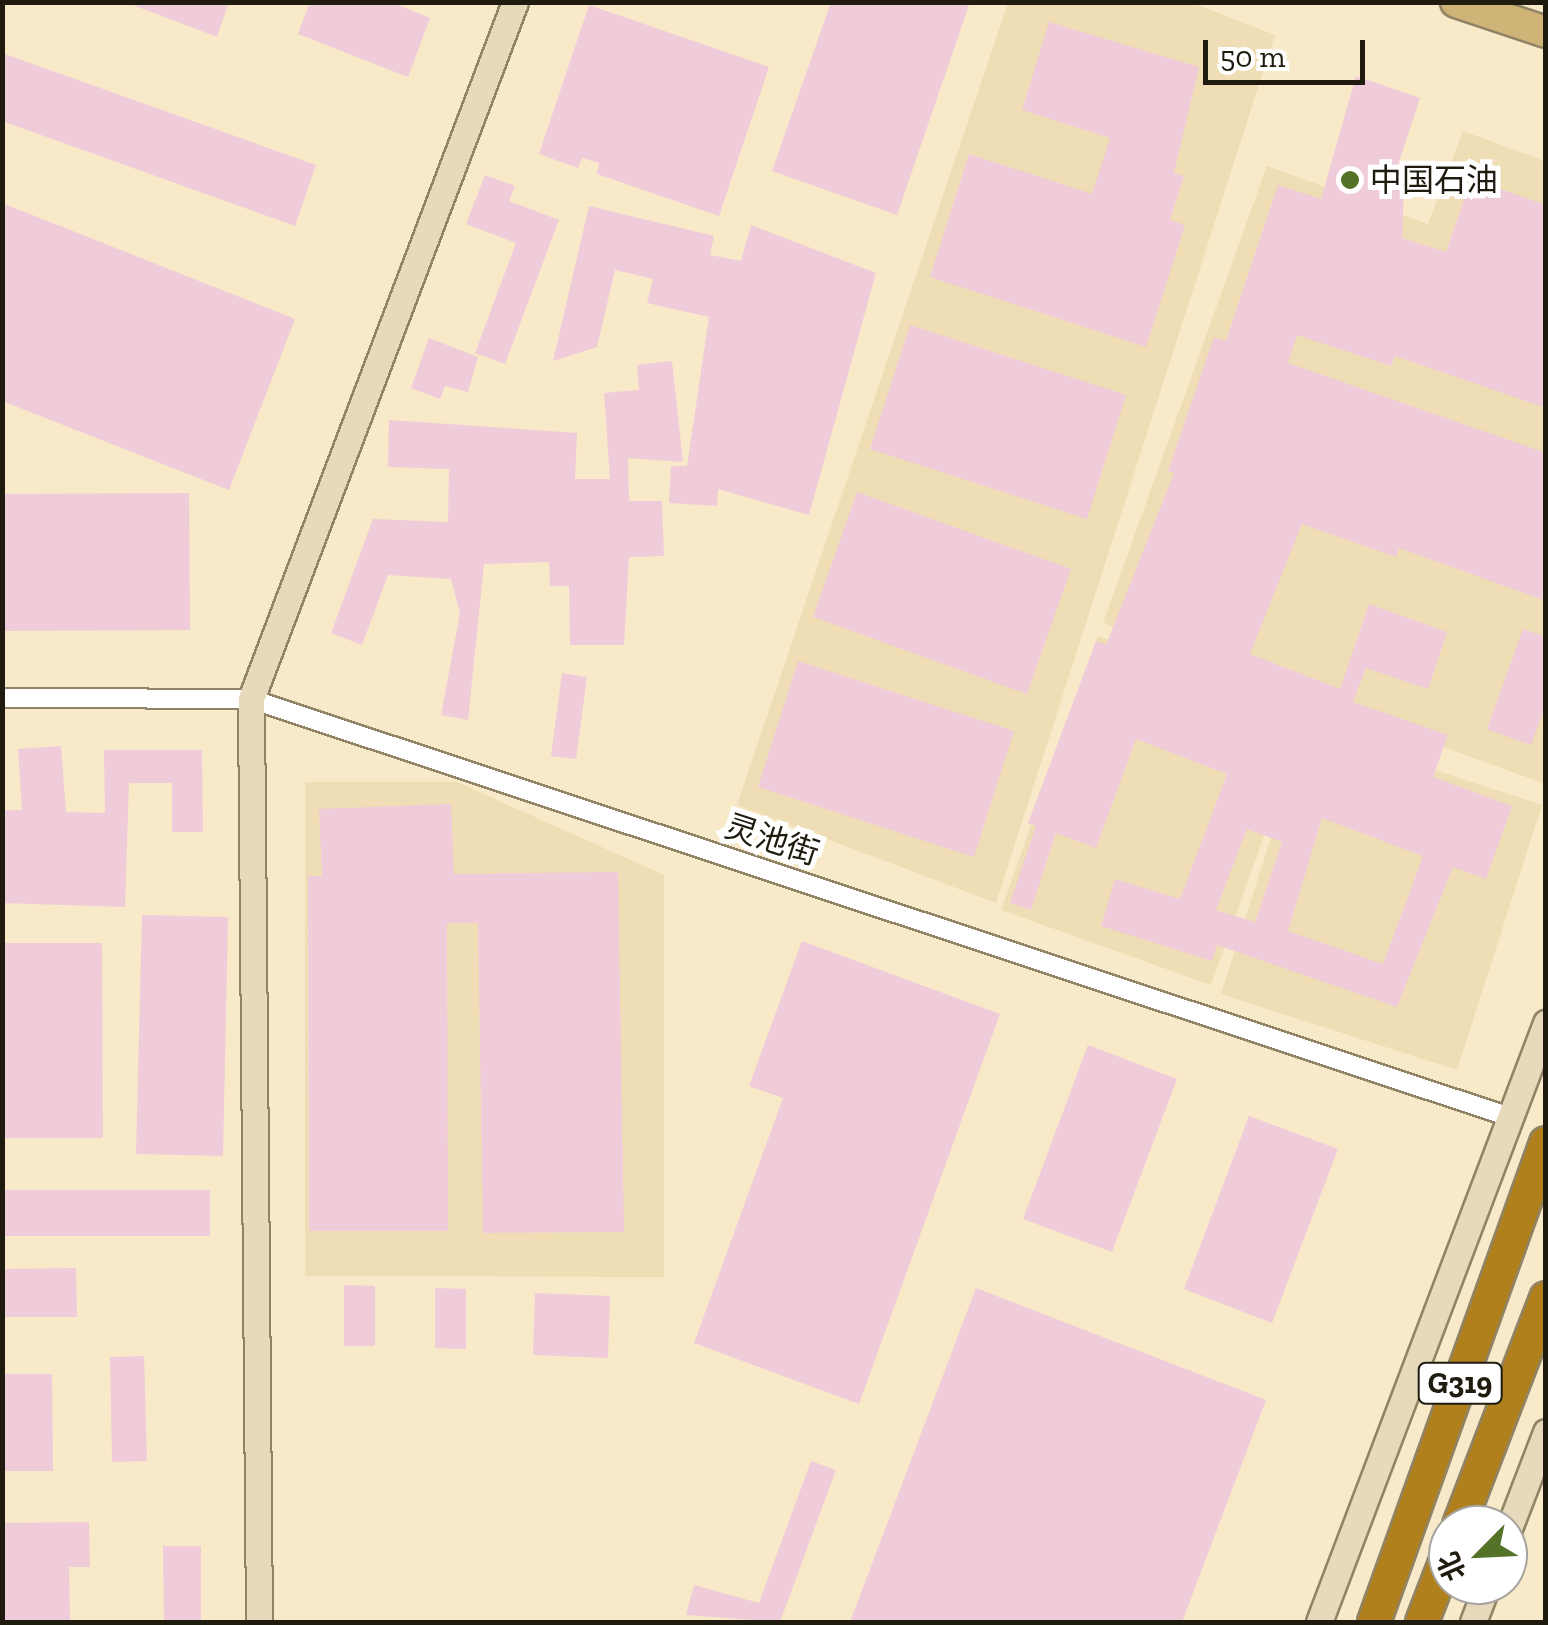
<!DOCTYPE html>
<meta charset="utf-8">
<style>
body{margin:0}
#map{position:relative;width:1548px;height:1625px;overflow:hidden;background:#f8e9c8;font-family:"Zilla Slab","Noto Sans SC",serif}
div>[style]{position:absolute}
.built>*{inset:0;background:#efddb5}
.building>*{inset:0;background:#f0cbd9}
.roads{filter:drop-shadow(2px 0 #918365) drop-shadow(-2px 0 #918365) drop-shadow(0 2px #918365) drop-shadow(0 -2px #918365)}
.street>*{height:18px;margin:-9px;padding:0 9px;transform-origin:9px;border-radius:9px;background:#fff}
.secondary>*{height:25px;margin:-12.5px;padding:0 12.5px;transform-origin:12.5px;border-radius:12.5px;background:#e7d9bb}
.primary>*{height:30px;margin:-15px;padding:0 15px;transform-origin:15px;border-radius:15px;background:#cfb377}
.highway>*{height:32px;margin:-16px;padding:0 16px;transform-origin:16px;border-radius:16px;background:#af801c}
.dots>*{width:28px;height:28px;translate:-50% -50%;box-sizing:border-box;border:5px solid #fff;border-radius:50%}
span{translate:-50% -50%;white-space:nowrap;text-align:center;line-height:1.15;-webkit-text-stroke:10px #fff;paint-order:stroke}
.shield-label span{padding:2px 8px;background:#fff;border:2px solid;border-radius:8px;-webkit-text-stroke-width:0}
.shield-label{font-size:30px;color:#201b0f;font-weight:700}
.poi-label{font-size:32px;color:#201b0f}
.left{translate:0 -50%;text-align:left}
.street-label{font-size:32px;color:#201b0f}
.frame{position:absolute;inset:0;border:5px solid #201b0f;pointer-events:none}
.north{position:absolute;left:1428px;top:1505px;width:100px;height:100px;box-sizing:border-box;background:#fff;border:2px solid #a6a49f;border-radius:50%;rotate:246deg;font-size:28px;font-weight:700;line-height:40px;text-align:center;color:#201b0f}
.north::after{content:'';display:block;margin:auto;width:35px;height:45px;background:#547228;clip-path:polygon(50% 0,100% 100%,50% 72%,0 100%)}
.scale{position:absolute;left:1203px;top:40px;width:162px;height:45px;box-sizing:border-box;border:5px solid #201b0f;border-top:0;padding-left:12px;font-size:30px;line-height:35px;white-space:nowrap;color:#201b0f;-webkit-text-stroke:8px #fff;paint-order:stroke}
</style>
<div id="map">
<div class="built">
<div style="clip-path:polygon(1008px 3px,1192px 3px,1275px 35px,996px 903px,737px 805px)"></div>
<div style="clip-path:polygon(1463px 131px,1545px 161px,1545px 784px,1103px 623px,1267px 166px,1428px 224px)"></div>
<div style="clip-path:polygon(1098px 636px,1308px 712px,1211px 985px,1001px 910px)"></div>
<div style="clip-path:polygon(1306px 728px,1542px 805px,1457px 1070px,1221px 994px)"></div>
<div style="clip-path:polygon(305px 782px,457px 782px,664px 875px,664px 1277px,305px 1276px)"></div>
</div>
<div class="building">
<div style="clip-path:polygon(125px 2px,229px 2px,217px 37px)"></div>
<div style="clip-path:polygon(310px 2px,391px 2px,430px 18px,408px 77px,298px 34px)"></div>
<div style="clip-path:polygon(831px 2px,970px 2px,897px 215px,772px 171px)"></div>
<div style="clip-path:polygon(589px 5px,769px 67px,719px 216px,597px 174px,599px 163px,582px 158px,578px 168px,539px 154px)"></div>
<div style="clip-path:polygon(1049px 22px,1199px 67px,1174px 173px,1184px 176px,1170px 220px,1185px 225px,1146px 347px,930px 277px,969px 154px,1092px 194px,1110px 138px,1022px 110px)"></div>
<div style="clip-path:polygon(2px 53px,316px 165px,295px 226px,2px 121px)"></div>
<div style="clip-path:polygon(evenodd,1356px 76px,1420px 98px,1392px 183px,1404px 187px,1402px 238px,1446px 252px,1471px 179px,1546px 205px,1546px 408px,1395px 356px,1391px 366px,1297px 335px,1288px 363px,1546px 453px,1546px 601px,1399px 548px,1396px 557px,1302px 524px,1250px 654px,1340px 689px,1369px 604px,1447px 632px,1428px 689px,1366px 668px,1353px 702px,1448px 735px,1433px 777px,1512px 806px,1486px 879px,1453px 867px,1397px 1007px,1217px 945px,1212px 961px,1101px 926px,1115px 879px,1180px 899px,1227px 774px,1136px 739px,1096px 848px,1056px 833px,1031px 910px,1010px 903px,1036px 826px,1028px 823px,1096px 641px,1106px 645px,1174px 473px,1168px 471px,1214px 337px,1226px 341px,1278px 185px,1321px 199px,1356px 76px,1322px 818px,1423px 856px,1383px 964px,1288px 931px,1322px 818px,1356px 76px,1247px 829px,1282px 842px,1255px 922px,1216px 910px,1247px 829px)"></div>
<div style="clip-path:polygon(485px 175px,515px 186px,509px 201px,559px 220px,505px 364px,475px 353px,516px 243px,466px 224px)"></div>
<div style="clip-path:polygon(2px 203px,295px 319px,229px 490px,2px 401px)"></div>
<div style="clip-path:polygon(589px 206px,714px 236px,710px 255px,741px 261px,751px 225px,876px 273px,809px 515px,718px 489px,717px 506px,669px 503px,671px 466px,687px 466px,709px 317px,647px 303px,653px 279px,615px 270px,597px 347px,553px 361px)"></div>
<div style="clip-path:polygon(910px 325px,1126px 395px,1087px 519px,870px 449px)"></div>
<div style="clip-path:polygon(429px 338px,478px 357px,468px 392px,445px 386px,440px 399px,411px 388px)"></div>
<div style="clip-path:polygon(672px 361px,683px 462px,628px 458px,629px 501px,662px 501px,664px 556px,629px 557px,624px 645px,570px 645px,569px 586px,550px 586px,549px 562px,484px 564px,468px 720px,441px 715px,460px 613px,451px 579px,388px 575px,362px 645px,331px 633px,373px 519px,448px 522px,449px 469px,388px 467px,389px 420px,577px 433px,575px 479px,610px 479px,604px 393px,639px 390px,637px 365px)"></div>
<div style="clip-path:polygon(857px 492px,1071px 569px,1027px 694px,813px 617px)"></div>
<div style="clip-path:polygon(189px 493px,190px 630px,2px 631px,2px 494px)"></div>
<div style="clip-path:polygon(1523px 629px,1546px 637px,1546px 704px,1531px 745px,1487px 729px)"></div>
<div style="clip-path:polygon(798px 661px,1014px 731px,974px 857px,758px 787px)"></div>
<div style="clip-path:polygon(562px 673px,587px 677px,576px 759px,551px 756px)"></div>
<div style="clip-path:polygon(61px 746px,66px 812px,105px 813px,104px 750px,202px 750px,203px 832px,172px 832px,172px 783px,129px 783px,125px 907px,2px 903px,2px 810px,22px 810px,18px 749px)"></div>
<div style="clip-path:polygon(451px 804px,454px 874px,618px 872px,624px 1232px,483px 1233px,478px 923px,447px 923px,448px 1231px,309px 1231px,308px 876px,322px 876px,319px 809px)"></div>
<div style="clip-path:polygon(142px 915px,228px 917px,223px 1156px,136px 1154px)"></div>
<div style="clip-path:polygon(802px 941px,1000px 1014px,859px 1404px,694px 1343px,783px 1098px,749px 1086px)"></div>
<div style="clip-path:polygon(2px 943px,102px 943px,103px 1138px,2px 1138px)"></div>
<div style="clip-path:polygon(1088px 1045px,1177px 1079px,1112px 1252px,1023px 1219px)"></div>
<div style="clip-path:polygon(1249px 1116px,1338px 1149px,1272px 1323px,1184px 1289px)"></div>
<div style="clip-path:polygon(2px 1190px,210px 1190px,210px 1236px,2px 1236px)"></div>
<div style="clip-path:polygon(76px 1268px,77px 1317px,2px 1317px,2px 1269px)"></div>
<div style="clip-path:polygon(344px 1285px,375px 1286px,375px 1346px,344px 1346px)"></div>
<div style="clip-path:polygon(435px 1288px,466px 1289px,466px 1349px,435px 1348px)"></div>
<div style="clip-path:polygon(976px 1288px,1266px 1400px,1182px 1622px,850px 1622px)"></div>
<div style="clip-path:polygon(535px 1293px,610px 1296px,608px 1358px,533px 1355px)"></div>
<div style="clip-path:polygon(144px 1356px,147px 1461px,112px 1462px,110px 1357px)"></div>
<div style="clip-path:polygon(3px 1374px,52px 1374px,53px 1471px,4px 1471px)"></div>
<div style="clip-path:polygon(811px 1461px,836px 1470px,780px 1622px,686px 1615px,694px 1585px,759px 1603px)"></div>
<div style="clip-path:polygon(89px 1522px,90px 1567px,69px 1567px,70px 1622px,2px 1622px,2px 1523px)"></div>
<div style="clip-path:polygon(163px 1546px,201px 1546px,201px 1622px,164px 1622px)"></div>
</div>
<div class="roads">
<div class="street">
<div style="left:2px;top:698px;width:249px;rotate:0.2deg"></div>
<div style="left:251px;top:699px;width:1327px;rotate:18.37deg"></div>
</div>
<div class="secondary">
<div style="left:1508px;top:1531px;width:106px;rotate:-69deg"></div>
<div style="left:259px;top:1622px;width:923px;rotate:-90.5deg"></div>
<div style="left:251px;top:699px;width:745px;rotate:-69.26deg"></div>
<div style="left:1319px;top:1622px;width:641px;rotate:-69.25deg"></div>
<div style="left:1473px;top:1622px;width:40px;rotate:-69deg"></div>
</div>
<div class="primary">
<div style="left:1456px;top:2px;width:95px;rotate:18.4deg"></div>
</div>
<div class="highway">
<div style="left:1459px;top:1525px;width:243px;rotate:-69deg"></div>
<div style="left:1374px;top:1622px;width:509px;rotate:-70.25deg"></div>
<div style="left:1422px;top:1622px;width:72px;rotate:-68.8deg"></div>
</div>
</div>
<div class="dots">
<div style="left:1350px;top:180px;background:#547228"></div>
</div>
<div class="shield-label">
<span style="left:1460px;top:1383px">G319</span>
</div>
<div class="poi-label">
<span class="left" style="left:1370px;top:180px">中国石油</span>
</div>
<div class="street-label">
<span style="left:772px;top:840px;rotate:18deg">灵池街</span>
</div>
<div class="frame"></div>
<div class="north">北</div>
<div class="scale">50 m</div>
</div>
